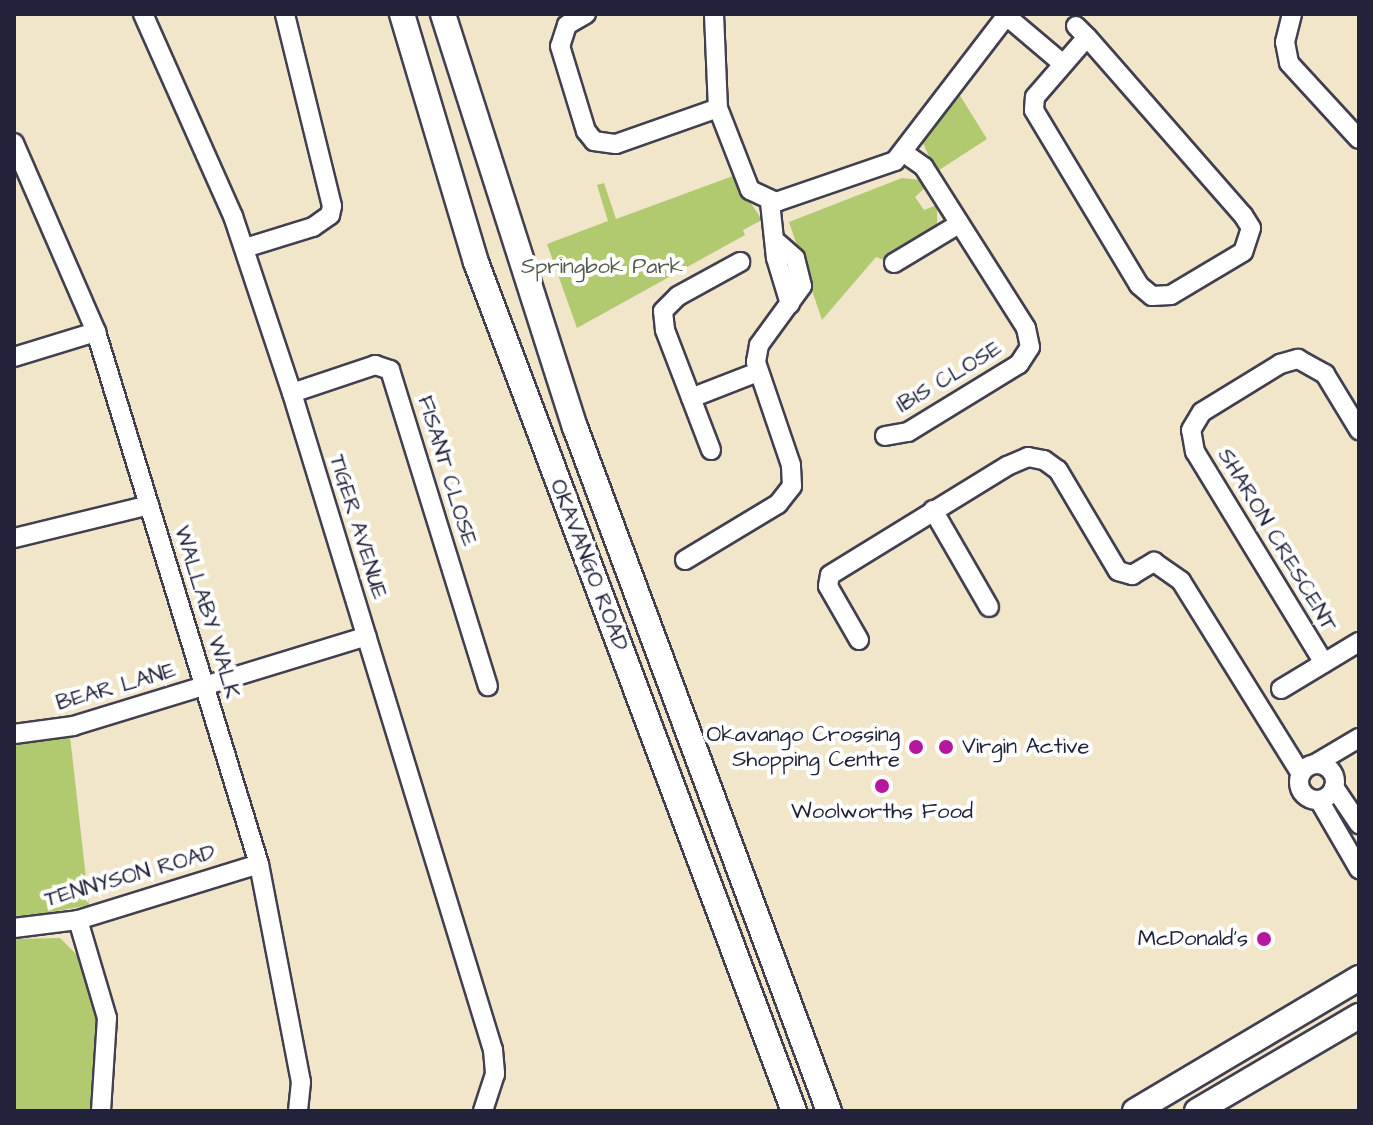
<!DOCTYPE html>
<style>
body{margin:0}
#map{position:relative;width:1373px;height:1125px;overflow:hidden;background:#f1e5ca;font-family:"Architects Daughter",sans-serif}
div>[style]{position:absolute}
.green>*{inset:0;background:#b2ca6f}
.roads{filter:drop-shadow(2px 0 #413f50) drop-shadow(-2px 0 #413f50) drop-shadow(0 2px #413f50) drop-shadow(0 -2px #413f50)}
.minor>*{height:18px;margin:-9px;padding:0 9px;transform-origin:9px;border-radius:9px;background:#fff}
.minor>.ring{margin:-9px;padding:0;box-sizing:content-box;background:none;border:18px solid #fff;border-radius:50%}
.major>*{height:24px;margin:-12px;padding:0 12px;transform-origin:12px;border-radius:12px;background:#fff}
.dots>*{width:22px;height:22px;translate:-50% -50%;box-sizing:border-box;border:4px solid #fff;border-radius:50%}
span{translate:-50% -50%;white-space:nowrap;text-align:center;line-height:1.15;-webkit-text-stroke:8px #fff;paint-order:stroke}
.park-label{font-size:22px;color:#545d4d}
.street-label{font-size:22px;color:#22223b}
.poi-label{font-size:22px;color:#22223b}
.right{translate:-100% -50%;text-align:right}
.left{translate:0 -50%;text-align:left}
.frame{position:absolute;inset:0;border:16px solid #22223b;pointer-events:none}
</style>
<div id="map">
<div class="green">
<div style="clip-path:polygon(959px 94px,987px 139px,936px 172px,923px 143px)"></div>
<div style="clip-path:polygon(733px 176px,762px 220px,743px 230px,745px 235px,577px 328px,547px 244px,608px 221px,597px 185px,604px 183px,616px 219px)"></div>
<div style="clip-path:polygon(902px 178px,922px 180px,926px 187px,915px 197px,924px 210px,937px 205px,937px 226px,884px 260px,876px 257px,822px 320px,789px 222px)"></div>
<div style="clip-path:polygon(70px 736px,89px 905px,14px 919px,14px 742px)"></div>
<div style="clip-path:polygon(60px 938px,80px 958px,99px 1029px,91px 1111px,14px 1111px,14px 939px)"></div>
</div>
<div class="roads">
<div class="minor">
<div style="left:143px;top:14px;width:221px;rotate:66deg"></div>
<div style="left:233px;top:216px;width:187px;rotate:71.6deg"></div>
<div style="left:292px;top:393px;width:687px;rotate:72.99deg"></div>
<div style="left:493px;top:1050px;width:24px;rotate:85deg"></div>
<div style="left:495px;top:1074px;width:39px;rotate:108deg"></div>
<div style="left:586px;top:14px;width:22px;rotate:150deg"></div>
<div style="left:567px;top:25px;width:22px;rotate:108deg"></div>
<div style="left:560px;top:46px;width:89px;rotate:73deg"></div>
<div style="left:586px;top:131px;width:13px;rotate:51deg"></div>
<div style="left:594px;top:141px;width:22px;rotate:8deg"></div>
<div style="left:616px;top:144px;width:108px;rotate:-19.4deg"></div>
<div style="left:714px;top:14px;width:94px;rotate:87.6deg"></div>
<div style="left:718px;top:108px;width:88px;rotate:68.7deg"></div>
<div style="left:750px;top:190px;width:29px;rotate:25deg"></div>
<div style="left:776px;top:202px;width:126px;rotate:-19deg"></div>
<div style="left:895px;top:161px;width:185px;rotate:-52.5deg"></div>
<div style="left:1004px;top:14px;width:76px;rotate:40.2deg"></div>
<div style="left:1292px;top:14px;width:29px;rotate:104deg"></div>
<div style="left:1285px;top:42px;width:21px;rotate:79deg"></div>
<div style="left:1289px;top:63px;width:103px;rotate:47.4deg"></div>
<div style="left:1076px;top:26px;width:16px;rotate:45deg"></div>
<div style="left:1087px;top:37px;width:237px;rotate:48.8deg"></div>
<div style="left:1243px;top:215px;width:15px;rotate:58deg"></div>
<div style="left:1251px;top:228px;width:25px;rotate:108deg"></div>
<div style="left:1243px;top:252px;width:84px;rotate:149.2deg"></div>
<div style="left:1171px;top:295px;width:19px;rotate:177deg"></div>
<div style="left:1152px;top:296px;width:17px;rotate:-140deg"></div>
<div style="left:1139px;top:285px;width:204px;rotate:-121deg"></div>
<div style="left:1034px;top:110px;width:13px;rotate:-86deg"></div>
<div style="left:1035px;top:97px;width:79px;rotate:-49.1deg"></div>
<div style="left:14px;top:143px;width:206px;rotate:66.5deg"></div>
<div style="left:96px;top:332px;width:556px;rotate:72.97deg"></div>
<div style="left:259px;top:864px;width:222px;rotate:79.1deg"></div>
<div style="left:301px;top:1082px;width:29px;rotate:96deg"></div>
<div style="left:770px;top:202px;width:56px;rotate:83.9deg"></div>
<div style="left:776px;top:258px;width:48px;rotate:73.1deg"></div>
<div style="left:245px;top:248px;width:71px;rotate:-17.2deg"></div>
<div style="left:313px;top:227px;width:21px;rotate:-35deg"></div>
<div style="left:330px;top:215px;width:9px;rotate:-77deg"></div>
<div style="left:332px;top:206px;width:198px;rotate:-103.8deg"></div>
<div style="left:894px;top:263px;width:76px;rotate:-31deg"></div>
<div style="left:14px;top:357px;width:86px;rotate:-17deg"></div>
<div style="left:292px;top:393px;width:88px;rotate:-18.6deg"></div>
<div style="left:375px;top:365px;width:16px;rotate:18deg"></div>
<div style="left:390px;top:370px;width:331px;rotate:72.8deg"></div>
<div style="left:691px;top:398px;width:72px;rotate:-21.2deg"></div>
<div style="left:885px;top:436px;width:23px;rotate:-10deg"></div>
<div style="left:908px;top:432px;width:130px;rotate:-31.5deg"></div>
<div style="left:1019px;top:364px;width:20px;rotate:-57deg"></div>
<div style="left:1030px;top:347px;width:19px;rotate:-102deg"></div>
<div style="left:1026px;top:328px;width:191px;rotate:-122.4deg"></div>
<div style="left:924px;top:167px;width:24px;rotate:-145deg"></div>
<div style="left:711px;top:450px;width:129px;rotate:-111deg"></div>
<div style="left:665px;top:330px;width:19px;rotate:-96deg"></div>
<div style="left:663px;top:311px;width:21px;rotate:-45deg"></div>
<div style="left:678px;top:296px;width:71px;rotate:-28.7deg"></div>
<div style="left:933px;top:510px;width:112px;rotate:60deg"></div>
<div style="left:14px;top:538px;width:139px;rotate:-13.7deg"></div>
<div style="left:685px;top:560px;width:109px;rotate:-31.1deg"></div>
<div style="left:778px;top:504px;width:23px;rotate:-52deg"></div>
<div style="left:792px;top:486px;width:21px;rotate:-93deg"></div>
<div style="left:791px;top:465px;width:109px;rotate:-108.8deg"></div>
<div style="left:756px;top:362px;width:17px;rotate:-80deg"></div>
<div style="left:759px;top:345px;width:73px;rotate:-53.9deg"></div>
<div style="left:802px;top:286px;width:29px;rotate:-104deg"></div>
<div style="left:795px;top:258px;width:23px;rotate:-139deg"></div>
<div style="left:859px;top:640px;width:62px;rotate:-119.9deg"></div>
<div style="left:828px;top:586px;width:11px;rotate:-80deg"></div>
<div style="left:830px;top:575px;width:208px;rotate:-31.6deg"></div>
<div style="left:1007px;top:466px;width:23px;rotate:-23deg"></div>
<div style="left:1028px;top:457px;width:16px;rotate:11deg"></div>
<div style="left:1044px;top:460px;width:17px;rotate:36deg"></div>
<div style="left:1058px;top:470px;width:117px;rotate:59.3deg"></div>
<div style="left:1118px;top:571px;width:15px;rotate:16deg"></div>
<div style="left:1132px;top:575px;width:26px;rotate:-31deg"></div>
<div style="left:1154px;top:562px;width:33px;rotate:35deg"></div>
<div style="left:1181px;top:581px;width:227px;rotate:58.1deg"></div>
<div style="left:1324px;top:663px;width:247px;rotate:-121.4deg"></div>
<div style="left:1195px;top:452px;width:22px;rotate:-100deg"></div>
<div style="left:1191px;top:430px;width:21px;rotate:-59deg"></div>
<div style="left:1202px;top:412px;width:92px;rotate:-31.6deg"></div>
<div style="left:1280px;top:364px;width:19px;rotate:-16deg"></div>
<div style="left:1298px;top:359px;width:31px;rotate:29deg"></div>
<div style="left:1325px;top:374px;width:66px;rotate:58.7deg"></div>
<div style="left:1281px;top:689px;width:91px;rotate:-31.1deg"></div>
<div style="left:14px;top:734px;width:60px;rotate:-7.7deg"></div>
<div style="left:73px;top:726px;width:307px;rotate:-17deg"></div>
<div style="left:1315px;top:764px;width:51px;rotate:-30.6deg"></div>
<div class="ring" style="left:1299px;top:764px;width:18px;height:18px"></div>
<div style="left:1334px;top:787px;width:45px;rotate:56deg"></div>
<div style="left:1319px;top:800px;width:80px;rotate:59.9deg"></div>
<div style="left:78px;top:920px;width:102px;rotate:73.5deg"></div>
<div style="left:107px;top:1018px;width:93px;rotate:93.7deg"></div>
<div style="left:14px;top:928px;width:64px;rotate:-7.1deg"></div>
<div style="left:78px;top:920px;width:189px;rotate:-17.2deg"></div>
</div>
<div class="major">
<div style="left:402px;top:14px;width:259px;rotate:73.4deg"></div>
<div style="left:476px;top:262px;width:907px;rotate:69.47deg"></div>
<div style="left:443px;top:14px;width:434px;rotate:72.3deg"></div>
<div style="left:575px;top:427px;width:730px;rotate:69.63deg"></div>
<div style="left:1135px;top:1111px;width:261px;rotate:-30.7deg"></div>
<div style="left:1197px;top:1111px;width:188px;rotate:-30.4deg"></div>
</div>
</div>
<div class="dots">
<div style="left:916px;top:747px;background:#b5179e"></div>
<div style="left:946px;top:747px;background:#b5179e"></div>
<div style="left:882px;top:786px;background:#b5179e"></div>
<div style="left:1264px;top:939px;background:#b5179e"></div>
</div>
<div class="park-label">
<span style="left:602px;top:267px">Springbok Park</span>
</div>
<div class="street-label">
<span style="left:949px;top:377px;rotate:-31deg">IBIS CLOSE</span>
<span style="left:447px;top:471px;rotate:73deg">FISANT CLOSE</span>
<span style="left:358px;top:527px;rotate:73deg">TIGER AVENUE</span>
<span style="left:1277px;top:540px;rotate:59deg">SHARON CRESCENT</span>
<span style="left:589px;top:565px;rotate:69deg">OKAVANGO ROAD</span>
<span style="left:207px;top:612px;rotate:73deg">WALLABY WALK</span>
<span style="left:116px;top:687px;rotate:-16deg">BEAR LANE</span>
<span style="left:130px;top:876px;rotate:-16deg">TENNYSON ROAD</span>
</div>
<div class="poi-label">
<span class="right" style="left:900px;top:747px">Okavango Crossing<br>Shopping Centre</span>
<span class="left" style="left:962px;top:747px">Virgin Active</span>
<span style="left:882px;top:812px">Woolworths Food</span>
<span class="right" style="left:1248px;top:939px">McDonald's</span>
</div>
<div class="frame"></div>
</div>
